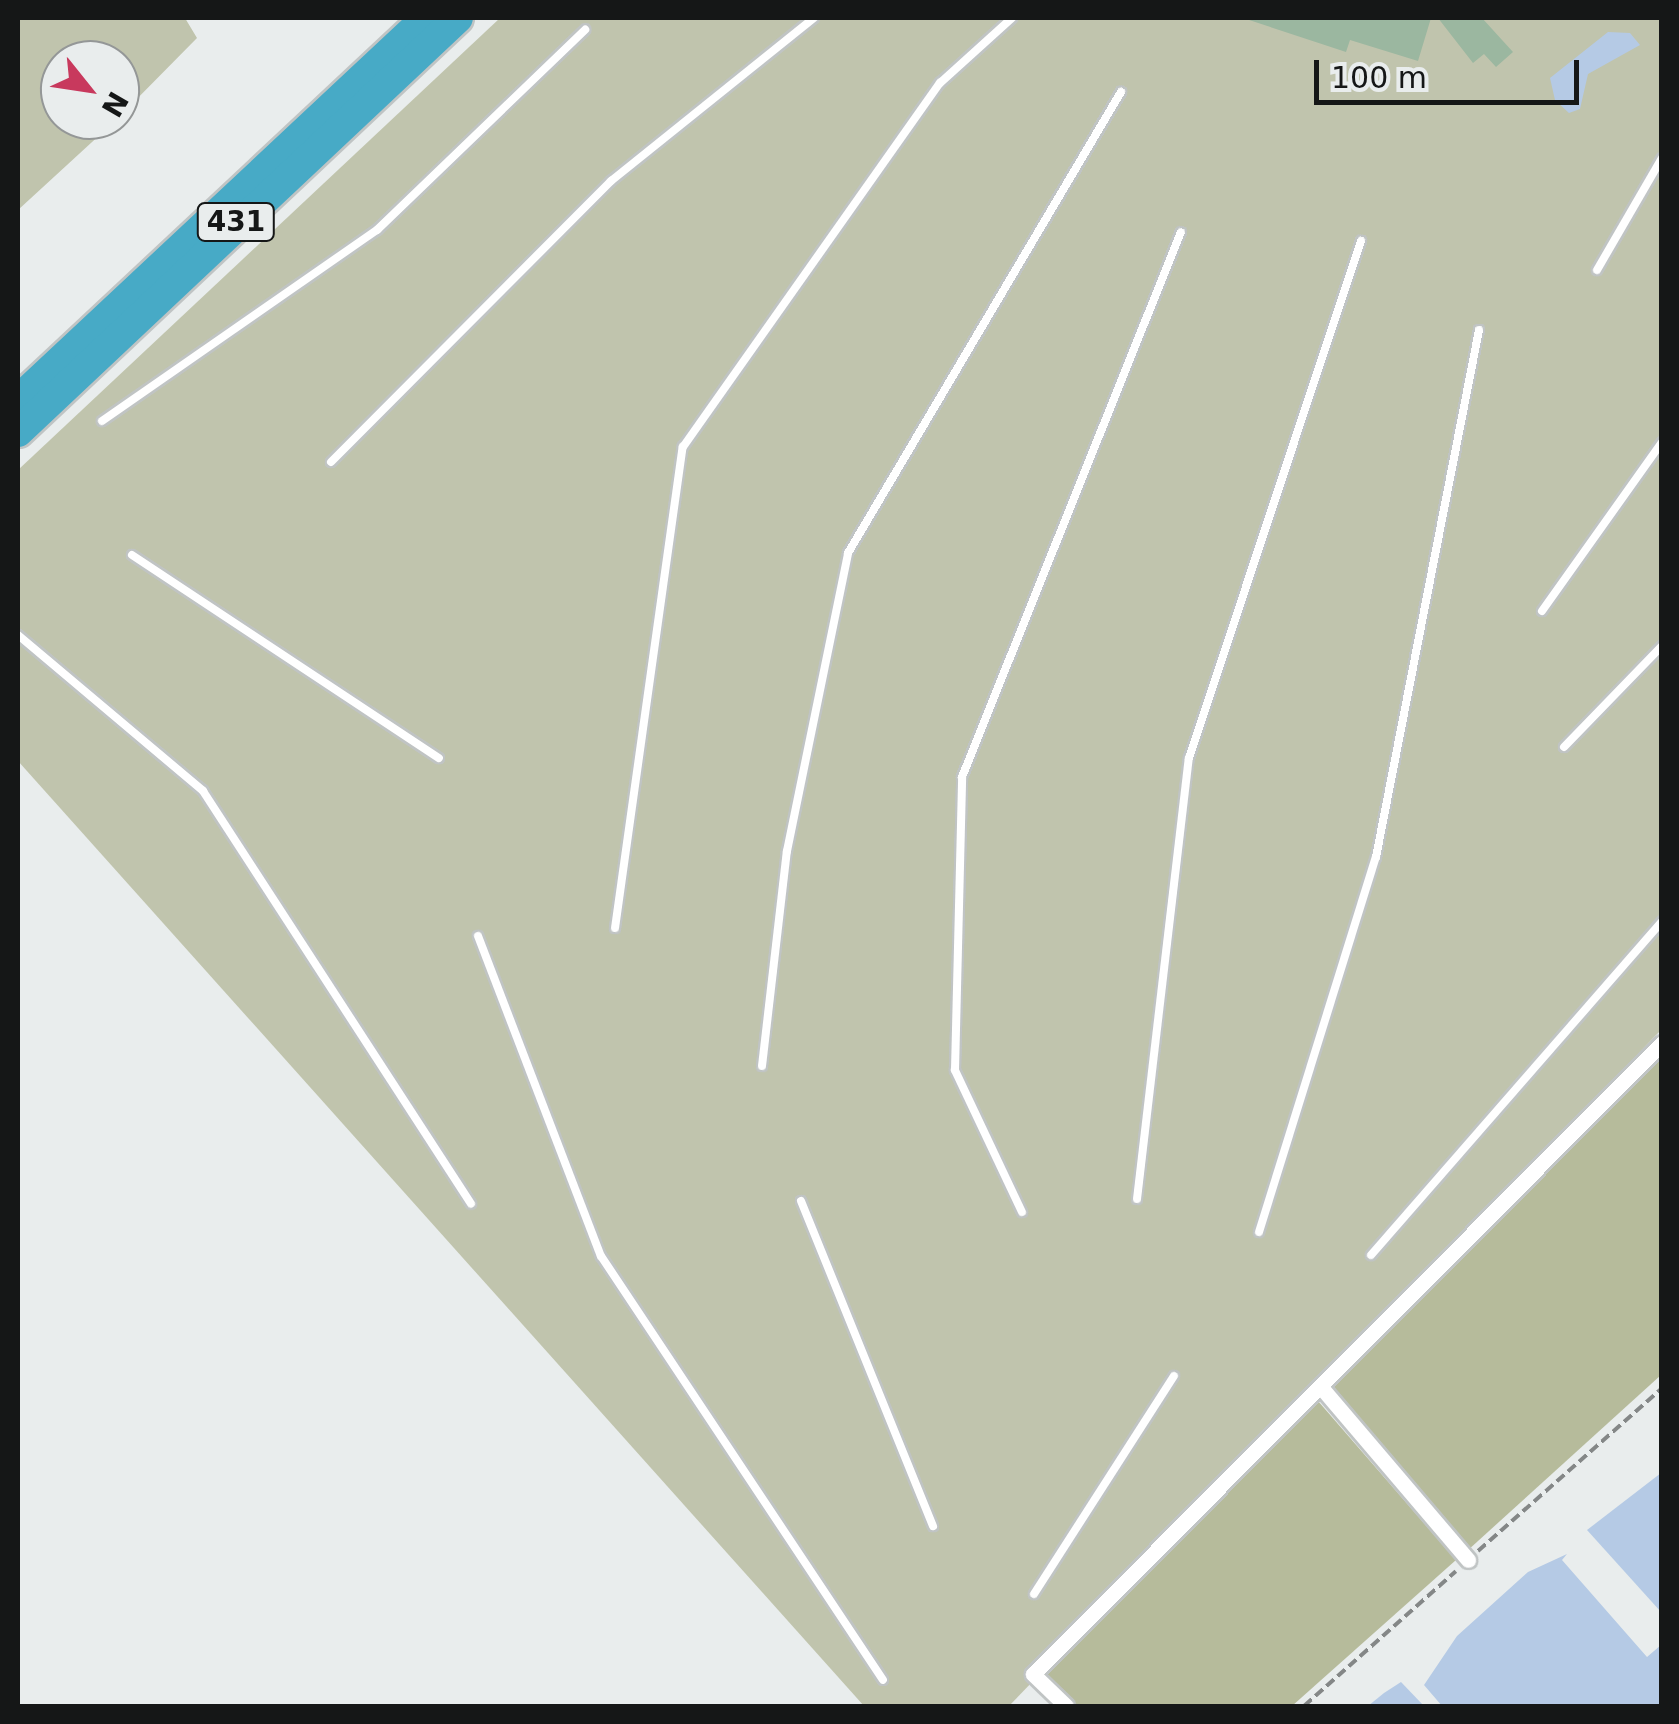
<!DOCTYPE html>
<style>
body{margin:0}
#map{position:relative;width:1679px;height:1724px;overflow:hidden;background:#e9eded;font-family:"DejaVu Sans",sans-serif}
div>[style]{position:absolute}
.green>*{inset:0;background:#c0c4ad}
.forest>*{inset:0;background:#b6bb9b}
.water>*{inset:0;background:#b5cae5}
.building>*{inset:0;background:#9bb7a0}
.path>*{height:4px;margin-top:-2px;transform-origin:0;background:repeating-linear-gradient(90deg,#848787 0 10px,transparent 0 15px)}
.roads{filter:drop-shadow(2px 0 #c0c4c4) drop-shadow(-2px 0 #c0c4c4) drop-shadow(0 2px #c0c4c4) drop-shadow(0 -2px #c0c4c4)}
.lane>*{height:8px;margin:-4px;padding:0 4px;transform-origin:4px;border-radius:4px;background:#fff}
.street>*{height:15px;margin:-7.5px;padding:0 7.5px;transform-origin:7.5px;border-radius:7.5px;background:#fff}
.highway>*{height:30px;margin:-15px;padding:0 15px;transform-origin:15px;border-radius:15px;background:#47aac6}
span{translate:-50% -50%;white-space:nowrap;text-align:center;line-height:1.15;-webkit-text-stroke:10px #e9eded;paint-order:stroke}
.shield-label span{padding:2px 8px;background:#e9eded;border:2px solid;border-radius:8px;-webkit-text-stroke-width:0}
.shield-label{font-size:28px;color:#151717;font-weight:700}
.frame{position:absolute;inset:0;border:20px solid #151717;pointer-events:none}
.north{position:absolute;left:40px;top:40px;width:100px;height:100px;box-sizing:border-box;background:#e9eded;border:2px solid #949797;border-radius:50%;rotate:120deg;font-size:28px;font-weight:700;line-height:40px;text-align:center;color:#151717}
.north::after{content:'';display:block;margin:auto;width:35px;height:45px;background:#c8395d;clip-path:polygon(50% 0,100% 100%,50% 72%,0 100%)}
.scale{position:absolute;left:1314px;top:60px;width:265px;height:45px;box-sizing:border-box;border:5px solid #151717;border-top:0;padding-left:12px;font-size:30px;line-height:35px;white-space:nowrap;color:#151717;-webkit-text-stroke:8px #e9eded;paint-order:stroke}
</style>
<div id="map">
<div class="green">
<div style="clip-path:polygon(18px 18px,185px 18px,197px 38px,120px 116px,120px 60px,60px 60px,60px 120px,116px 120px,18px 210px)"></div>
<div style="clip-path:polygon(500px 18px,1661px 18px,1661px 1030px,1009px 1706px,864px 1706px,18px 761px,18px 470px)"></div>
</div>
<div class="forest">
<div style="clip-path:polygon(1661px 1054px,1661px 1375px,1467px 1551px,1331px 1388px)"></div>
<div style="clip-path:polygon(1318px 1401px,1456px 1560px,1292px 1706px,1073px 1706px,1044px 1674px)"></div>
</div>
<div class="water">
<div style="clip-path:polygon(1608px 32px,1630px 33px,1640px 45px,1588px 74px,1580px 109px,1569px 113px,1555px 100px,1550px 78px)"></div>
<div style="clip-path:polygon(1661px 1473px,1661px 1612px,1587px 1530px)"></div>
<div style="clip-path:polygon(1567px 1554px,1562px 1560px,1647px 1657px,1661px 1645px,1661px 1706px,1442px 1706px,1424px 1685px,1457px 1636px,1528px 1572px)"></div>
<div style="clip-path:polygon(1401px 1682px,1424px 1706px,1368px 1706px,1384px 1693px)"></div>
</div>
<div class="building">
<div style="clip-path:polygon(1243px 18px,1431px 18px,1418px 61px,1350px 40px,1346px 52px)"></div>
<div style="clip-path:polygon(1438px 18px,1482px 18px,1513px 52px,1496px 67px,1484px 54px,1473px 63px)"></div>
</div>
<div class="path">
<div style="left:1478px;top:1551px;width:246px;rotate:-41.5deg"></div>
<div style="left:1304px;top:1706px;width:203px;rotate:-41.6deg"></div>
</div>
<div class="roads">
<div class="lane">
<div style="left:1597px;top:270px;width:129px;rotate:-59.9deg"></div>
<div style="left:102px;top:421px;width:335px;rotate:-34.8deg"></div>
<div style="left:377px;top:230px;width:289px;rotate:-43.9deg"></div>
<div style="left:331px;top:462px;width:397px;rotate:-45.1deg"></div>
<div style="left:611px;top:181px;width:260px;rotate:-38.8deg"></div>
<div style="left:132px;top:555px;width:368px;rotate:33.5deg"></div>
<div style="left:1542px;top:611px;width:207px;rotate:-54.6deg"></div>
<div style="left:18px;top:635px;width:242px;rotate:40.1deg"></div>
<div style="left:203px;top:791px;width:492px;rotate:57deg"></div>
<div style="left:1564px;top:747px;width:141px;rotate:-45.9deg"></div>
<div style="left:615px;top:928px;width:486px;rotate:-82deg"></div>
<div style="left:683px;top:447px;width:446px;rotate:-54.8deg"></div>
<div style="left:940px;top:83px;width:97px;rotate:-42.1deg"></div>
<div style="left:478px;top:936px;width:343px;rotate:69deg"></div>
<div style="left:601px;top:1256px;width:509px;rotate:56.37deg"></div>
<div style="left:762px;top:1066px;width:216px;rotate:-83.4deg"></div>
<div style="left:787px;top:851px;width:304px;rotate:-78.4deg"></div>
<div style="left:848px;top:553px;width:536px;rotate:-59.37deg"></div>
<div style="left:1137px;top:1199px;width:444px;rotate:-83.3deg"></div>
<div style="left:1189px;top:758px;width:545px;rotate:-71.6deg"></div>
<div style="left:801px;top:1201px;width:351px;rotate:67.9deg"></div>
<div style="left:1022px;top:1212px;width:157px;rotate:-115.3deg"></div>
<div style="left:955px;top:1070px;width:293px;rotate:-88.6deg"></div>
<div style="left:962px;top:777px;width:587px;rotate:-68.11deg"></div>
<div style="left:1259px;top:1232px;width:393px;rotate:-72.7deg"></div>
<div style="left:1376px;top:857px;width:537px;rotate:-78.94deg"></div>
<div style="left:1371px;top:1255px;width:443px;rotate:-48.9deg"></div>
<div style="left:1034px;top:1594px;width:259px;rotate:-57.3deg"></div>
</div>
<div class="street">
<div style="left:1321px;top:1387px;width:227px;rotate:49.6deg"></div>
<div style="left:1066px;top:1706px;width:46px;rotate:-135.9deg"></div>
<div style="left:1033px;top:1674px;width:891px;rotate:-45.09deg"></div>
</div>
<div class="highway">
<div style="left:18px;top:400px;width:559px;rotate:-43.11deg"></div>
<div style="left:18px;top:432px;width:604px;rotate:-43.26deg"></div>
</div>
</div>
<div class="shield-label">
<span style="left:236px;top:222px">431</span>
</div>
<div class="frame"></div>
<div class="north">N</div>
<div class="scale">100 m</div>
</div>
